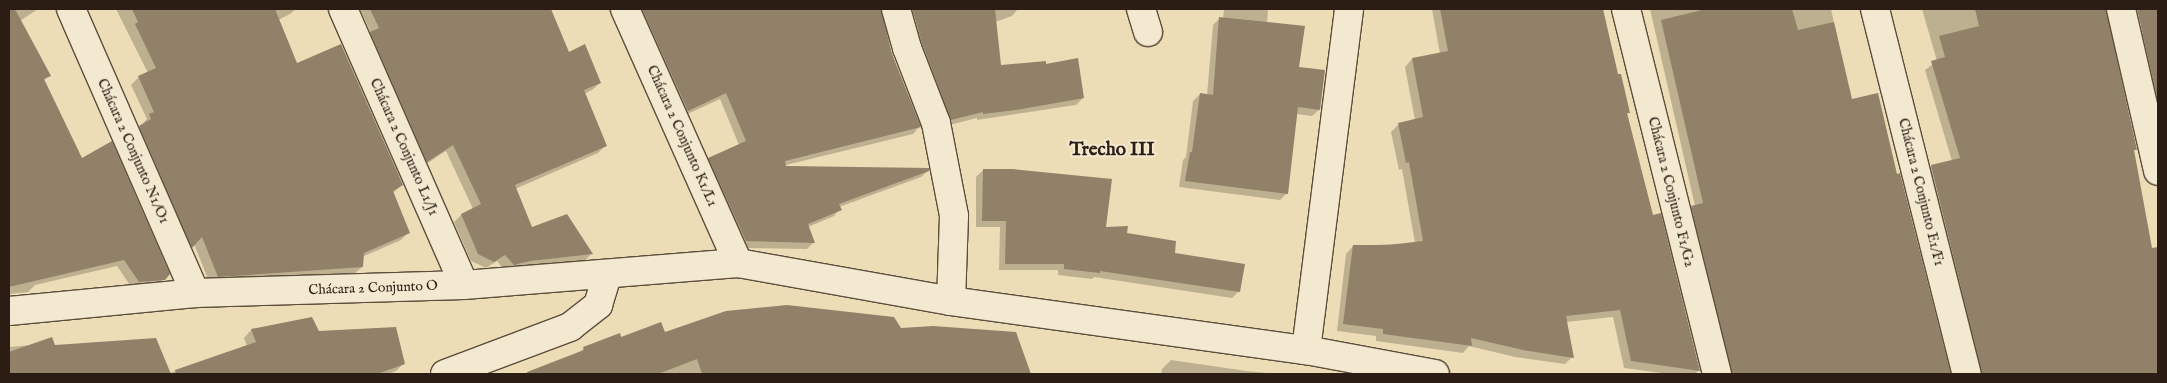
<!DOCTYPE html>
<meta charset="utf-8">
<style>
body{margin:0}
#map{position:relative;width:2167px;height:383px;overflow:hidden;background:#edddb6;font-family:"IM FELL English",serif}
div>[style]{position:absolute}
.shadow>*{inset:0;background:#0003}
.building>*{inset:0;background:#908168}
.roads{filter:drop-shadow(1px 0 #5c4d3c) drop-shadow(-1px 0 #5c4d3c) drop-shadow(0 1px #5c4d3c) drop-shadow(0 -1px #5c4d3c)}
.minor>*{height:28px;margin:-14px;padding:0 14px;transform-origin:14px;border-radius:14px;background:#f3e9d0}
span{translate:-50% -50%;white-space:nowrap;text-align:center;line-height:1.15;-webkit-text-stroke:4px #f3e9d0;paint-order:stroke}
.street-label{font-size:14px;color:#2b1d14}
.district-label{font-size:19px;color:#2b1d14;font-weight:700}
.frame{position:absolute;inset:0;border:10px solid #2b1d14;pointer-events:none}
</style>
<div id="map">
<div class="shadow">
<div style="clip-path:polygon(9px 9px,38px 9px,20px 21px,49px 76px,43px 81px,82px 160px,164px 279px,157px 286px,132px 288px,117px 266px,35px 285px,28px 292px,9px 294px)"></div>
<div style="clip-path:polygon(116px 9px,296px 9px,290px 14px,278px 20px,297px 65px,402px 185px,393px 193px,409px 232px,401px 240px,362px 257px,362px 267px,354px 274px,210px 284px,194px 244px,184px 254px,132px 135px,147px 119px,131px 85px,139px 77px,148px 73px)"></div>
<div style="clip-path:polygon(360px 9px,550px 9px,568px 53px,600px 83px,592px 90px,584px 94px,606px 145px,598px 153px,515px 189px,531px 229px,566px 215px,591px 254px,585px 261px,522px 267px,506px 272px,497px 261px,486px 268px,471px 261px,454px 222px,461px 215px,473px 209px,446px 151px,420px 168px,364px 40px,371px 33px)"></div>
<div style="clip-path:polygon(632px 9px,865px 9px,880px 42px,887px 40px,919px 127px,913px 134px,782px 166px,928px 171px,921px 177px,839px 207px,840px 209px,834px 216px,808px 227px,813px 243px,807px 249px,739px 248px,702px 166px,709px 159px,739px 145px,720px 99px,681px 117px)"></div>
<div style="clip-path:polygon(933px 9px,1018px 9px,1012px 16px,995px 22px,1000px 66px,1045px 65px,1083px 98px,1076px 105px,977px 120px,977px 118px,945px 126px,912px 38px,934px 13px)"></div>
<div style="clip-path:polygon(1224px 9px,1268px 9px,1267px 23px,1298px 68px,1319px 110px,1312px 116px,1296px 114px,1287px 193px,1280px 200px,1179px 187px,1183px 160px,1186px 157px,1193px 101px,1200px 94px,1207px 95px,1213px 25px,1220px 18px,1223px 19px)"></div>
<div style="clip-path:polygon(1432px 9px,1570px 9px,1573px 22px,1617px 76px,1629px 112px,1626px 115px,1653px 217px,1699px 370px,1695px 374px,1669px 374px,1624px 368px,1613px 317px,1566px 322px,1572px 357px,1565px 364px,1515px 357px,1469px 346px,1463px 353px,1376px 341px,1376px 336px,1337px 331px,1346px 254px,1353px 246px,1415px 243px,1402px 169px,1399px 170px,1391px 132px,1399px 124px,1415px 120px,1405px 67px,1412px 59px,1440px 54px)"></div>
<div style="clip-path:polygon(1650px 9px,1831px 9px,1851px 101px,1896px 175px,1899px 174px,1950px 374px,1723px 374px,1684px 214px,1695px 206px)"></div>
<div style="clip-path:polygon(1922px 9px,2098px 9px,2151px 249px,2155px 248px,2158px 262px,2158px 374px,1974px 374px,1924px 174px,1931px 166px,1952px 161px,1925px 70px,1937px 61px)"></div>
<div style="clip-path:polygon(2158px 29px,2158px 109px,2152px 110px,2136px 39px,2143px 33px)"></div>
<div style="clip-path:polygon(983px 170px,1104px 229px,1173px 254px,1239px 291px,1232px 298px,1094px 277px,1092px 279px,1058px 275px,1058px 270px,999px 270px,1000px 227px,976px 227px,976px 177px)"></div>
<div style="clip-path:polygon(251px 330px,318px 332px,404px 363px,396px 371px,388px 374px,9px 374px,9px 347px,32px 345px,54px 346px,170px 373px,247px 346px,244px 338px)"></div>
<div style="clip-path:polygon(901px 330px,1015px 333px,1030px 374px,523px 374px,578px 354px,584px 348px,620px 338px,664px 334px)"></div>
<div style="clip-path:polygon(1171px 360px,1247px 371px,1277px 374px,1161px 374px,1162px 369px)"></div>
</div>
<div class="building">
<div style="clip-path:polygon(9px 9px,15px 9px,51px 76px,44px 79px,82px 158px,112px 141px,170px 274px,165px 280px,139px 282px,124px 260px,9px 287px)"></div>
<div style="clip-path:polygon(132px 9px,275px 9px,297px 63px,341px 44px,403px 185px,393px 191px,410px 233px,364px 253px,363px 267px,218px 277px,202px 237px,192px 248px,139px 126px,151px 119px,149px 114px,154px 112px,138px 76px,156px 68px,135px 24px,138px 22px)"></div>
<div style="clip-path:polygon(370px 9px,551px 9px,569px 52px,585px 44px,601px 83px,584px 90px,607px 146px,515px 185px,532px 227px,567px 214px,593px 254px,530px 261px,514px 265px,505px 255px,494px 262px,478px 254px,461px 214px,481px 204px,453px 145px,427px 162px,370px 32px,379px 28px)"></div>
<div style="clip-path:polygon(642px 9px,881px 9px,892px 54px,921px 127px,785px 161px,786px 166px,929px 168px,929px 171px,839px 204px,842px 210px,808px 224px,815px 243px,746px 241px,708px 158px,746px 141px,726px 93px,688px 111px)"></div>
<div style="clip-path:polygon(912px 9px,995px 9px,1001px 65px,1046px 61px,1046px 64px,1078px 58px,1084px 98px,1016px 110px,983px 114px,983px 112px,951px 120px,922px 43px)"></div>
<div style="clip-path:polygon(1440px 9px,1603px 9px,1618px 74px,1621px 74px,1630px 113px,1627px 113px,1653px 215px,1661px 213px,1700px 371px,1631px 361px,1620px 310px,1566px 316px,1574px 358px,1523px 350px,1471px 338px,1472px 346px,1383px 334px,1383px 329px,1343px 324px,1353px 245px,1389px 245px,1423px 241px,1409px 162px,1406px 163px,1398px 123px,1423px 117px,1412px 58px,1448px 51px)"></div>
<div style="clip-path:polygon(1706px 9px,1792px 9px,1798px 30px,1834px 22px,1852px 99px,1878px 93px,1897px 174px,1900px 173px,1951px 374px,1732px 374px,1691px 206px,1703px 203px,1661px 20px)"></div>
<div style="clip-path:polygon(1975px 9px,2106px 9px,2137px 150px,2134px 150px,2152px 248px,2158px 247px,2158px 374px,1982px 374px,1931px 165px,1960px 158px,1931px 61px,1945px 57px,1939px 36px,1979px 26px)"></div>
<div style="clip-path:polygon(2137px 9px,2158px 9px,2158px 102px)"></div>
<div style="clip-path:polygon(1219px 17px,1305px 26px,1299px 67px,1325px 70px,1320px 110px,1298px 107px,1288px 194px,1185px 181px,1190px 152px,1192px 152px,1200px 93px,1213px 95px)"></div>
<div style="clip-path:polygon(983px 169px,1012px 169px,1112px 179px,1106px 227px,1128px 226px,1127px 233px,1176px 241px,1175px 253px,1245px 264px,1240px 292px,1100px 271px,1100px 273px,1064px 269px,1064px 264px,1005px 264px,1006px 221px,982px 221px)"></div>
<div style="clip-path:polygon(787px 305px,894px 317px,901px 328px,933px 326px,1016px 332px,1031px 374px,702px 374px,697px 359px,658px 374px,528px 374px,527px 372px,584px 350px,583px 347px,620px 333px,621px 337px,661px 322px,665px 332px,726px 311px)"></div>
<div style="clip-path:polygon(312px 317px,319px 331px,396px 327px,405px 364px,377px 374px,176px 374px,175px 370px,256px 342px,251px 329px)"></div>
<div style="clip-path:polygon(52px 337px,55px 345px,156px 338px,171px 374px,9px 374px,9px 352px)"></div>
</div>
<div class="roads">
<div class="minor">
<div style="left:71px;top:9px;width:310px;rotate:66.4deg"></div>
<div style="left:343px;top:9px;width:301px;rotate:66.3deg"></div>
<div style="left:625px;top:9px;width:278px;rotate:66deg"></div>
<div style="left:896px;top:9px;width:41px;rotate:74.2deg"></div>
<div style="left:907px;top:48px;width:80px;rotate:68.9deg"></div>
<div style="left:936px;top:123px;width:95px;rotate:79deg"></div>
<div style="left:954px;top:216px;width:85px;rotate:92deg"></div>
<div style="left:1141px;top:9px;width:24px;rotate:73deg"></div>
<div style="left:1626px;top:9px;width:376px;rotate:76deg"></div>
<div style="left:1875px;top:9px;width:376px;rotate:75.9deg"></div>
<div style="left:2121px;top:9px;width:166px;rotate:77.1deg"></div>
<div style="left:9px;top:311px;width:187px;rotate:-5.5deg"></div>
<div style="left:195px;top:293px;width:269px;rotate:-1.7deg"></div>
<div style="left:464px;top:285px;width:275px;rotate:-4.6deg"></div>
<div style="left:738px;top:263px;width:216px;rotate:10.1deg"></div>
<div style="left:951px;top:301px;width:358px;rotate:7.9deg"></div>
<div style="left:1306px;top:350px;width:131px;rotate:10.5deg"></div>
<div style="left:1306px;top:350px;width:344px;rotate:-82.8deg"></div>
<div style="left:445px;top:374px;width:134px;rotate:-20.6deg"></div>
<div style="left:570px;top:327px;width:36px;rotate:-38deg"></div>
<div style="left:598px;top:305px;width:31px;rotate:-73deg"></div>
</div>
</div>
<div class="street-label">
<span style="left:682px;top:136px;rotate:66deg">Chácara 2 Conjunto K1/L1</span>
<span style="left:404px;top:147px;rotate:66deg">Chácara 2 Conjunto L1/J1</span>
<span style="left:133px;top:151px;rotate:66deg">Chácara 2 Conjunto N1/O1</span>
<span style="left:1671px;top:192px;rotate:76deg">Chácara 2 Conjunto F1/G2</span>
<span style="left:1921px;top:192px;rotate:76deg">Chácara 2 Conjunto E1/F1</span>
<span style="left:373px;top:288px;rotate:-2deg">Chácara 2 Conjunto O</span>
</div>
<div class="district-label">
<span style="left:1112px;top:151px">Trecho III</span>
</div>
<div class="frame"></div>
</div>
